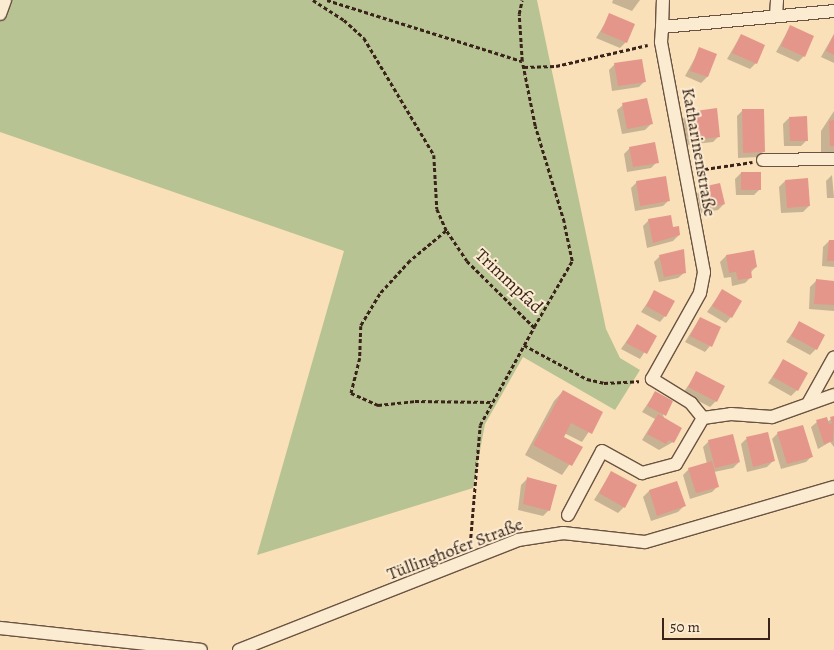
<!DOCTYPE html>
<meta charset="utf-8">
<style>
body{margin:0}
#map{position:relative;width:834px;height:650px;overflow:hidden;background:#f9e0b8;font-family:Alegreya,serif}
div>[style]{position:absolute}
.green>*{inset:0;background:#b8c394}
.shadow>*{inset:0;background:#0003}
.building>*{inset:0;background:#e5968b}
.path>*{height:2.5px;margin-top:-1.25px;transform-origin:0;background:repeating-linear-gradient(90deg,#3a241a 0 4px,transparent 0 6.5px)}
.roads{filter:drop-shadow(1px 0 #6a5342) drop-shadow(-1px 0 #6a5342) drop-shadow(0 1px #6a5342) drop-shadow(0 -1px #6a5342)}
.street>*{height:12px;margin:-6px;padding:0 6px;transform-origin:6px;border-radius:6px;background:#fbebd1}
span{translate:-50% -50%;white-space:nowrap;text-align:center;line-height:1.15;-webkit-text-stroke:4px #fbebd1;paint-order:stroke}
.street-label{font-size:18px;color:#3a241a}
.scale{position:absolute;left:662px;top:618px;width:108px;height:22px;box-sizing:border-box;border:2px solid #3a241a;border-top:0;padding-left:6px;font-size:15px;line-height:18px;white-space:nowrap;color:#3a241a;-webkit-text-stroke:4px #fbebd1;paint-order:stroke}
</style>
<div id="map">
<div class="green">
<div style="clip-path:polygon(7px 0,537px 0,606px 329px,620px 358px,640px 370px,615px 410px,523px 357px,485px 424px,473px 488px,257px 555px,344px 251px,0 132px,0 19px)"></div>
</div>
<div class="shadow">
<div style="clip-path:polygon(613px 0,640px 0,632px 11px,612px 3px)"></div>
<div style="clip-path:polygon(610px 15px,626px 42px,620px 48px,596px 38px)"></div>
<div style="clip-path:polygon(790px 27px,804px 56px,798px 62px,776px 52px)"></div>
<div style="clip-path:polygon(834px 34px,834px 63px,821px 57px)"></div>
<div style="clip-path:polygon(741px 35px,756px 63px,750px 69px,727px 59px)"></div>
<div style="clip-path:polygon(700px 49px,715px 55px,707px 77px,701px 83px,685px 76px)"></div>
<div style="clip-path:polygon(615px 64px,645px 81px,639px 87px,612px 91px,609px 70px)"></div>
<div style="clip-path:polygon(623px 105px,651px 124px,645px 130px,622px 134px,617px 110px)"></div>
<div style="clip-path:polygon(743px 110px,764px 151px,758px 157px,738px 158px,737px 116px)"></div>
<div style="clip-path:polygon(834px 111px,834px 154px,821px 154px,821px 131px)"></div>
<div style="clip-path:polygon(689px 113px,719px 136px,713px 142px,686px 145px,683px 119px)"></div>
<div style="clip-path:polygon(789px 118px,807px 140px,801px 146px,784px 146px,783px 124px)"></div>
<div style="clip-path:polygon(630px 148px,657px 162px,651px 168px,627px 172px,624px 154px)"></div>
<div style="clip-path:polygon(741px 173px,760px 189px,754px 195px,736px 195px,735px 179px)"></div>
<div style="clip-path:polygon(832px 175px,834px 198px,827px 198px,826px 181px)"></div>
<div style="clip-path:polygon(785px 181px,809px 206px,803px 212px,781px 213px,779px 187px)"></div>
<div style="clip-path:polygon(637px 182px,669px 200px,663px 206px,635px 211px,631px 188px)"></div>
<div style="clip-path:polygon(703px 188px,724px 204px,718px 210px,701px 213px,697px 194px)"></div>
<div style="clip-path:polygon(649px 220px,672px 228px,679px 235px,673px 241px,647px 248px,643px 226px)"></div>
<div style="clip-path:polygon(829px 241px,834px 242px,834px 267px,822px 266px,823px 247px)"></div>
<div style="clip-path:polygon(683px 251px,684px 273px,678px 278px,659px 282px,654px 262px,660px 256px)"></div>
<div style="clip-path:polygon(753px 251px,756px 267px,750px 273px,751px 277px,745px 283px,732px 286px,731px 277px,724px 278px,720px 262px,726px 256px)"></div>
<div style="clip-path:polygon(816px 281px,834px 282px,834px 311px,809px 309px,810px 287px)"></div>
<div style="clip-path:polygon(722px 291px,731px 317px,726px 323px,707px 312px)"></div>
<div style="clip-path:polygon(655px 292px,665px 316px,660px 322px,641px 312px)"></div>
<div style="clip-path:polygon(700px 318px,710px 346px,705px 352px,685px 342px)"></div>
<div style="clip-path:polygon(800px 322px,816px 349px,810px 355px,786px 342px)"></div>
<div style="clip-path:polygon(637px 326px,655px 336px,640px 359px,621px 349px)"></div>
<div style="clip-path:polygon(783px 361px,797px 390px,791px 396px,768px 383px)"></div>
<div style="clip-path:polygon(697px 373px,716px 401px,710px 407px,683px 393px)"></div>
<div style="clip-path:polygon(563px 391px,602px 412px,582px 442px,564px 433px,562px 438px,581px 448px,562px 475px,525px 455px,554px 401px)"></div>
<div style="clip-path:polygon(655px 393px,673px 442px,659px 450px,642px 440px,655px 419px,642px 412px)"></div>
<div style="clip-path:polygon(834px 417px,834px 447px,830px 442px,818px 449px,811px 427px,817px 422px,827px 422px)"></div>
<div style="clip-path:polygon(778px 433px,812px 456px,806px 462px,781px 469px,772px 439px)"></div>
<div style="clip-path:polygon(746px 439px,773px 461px,767px 467px,747px 472px,741px 444px)"></div>
<div style="clip-path:polygon(709px 441px,739px 462px,733px 468px,714px 472px,718px 486px,712px 492px,690px 499px,683px 475px,689px 469px,707px 464px,703px 447px)"></div>
<div style="clip-path:polygon(611px 473px,624px 507px,618px 513px,594px 500px)"></div>
<div style="clip-path:polygon(527px 479px,549px 510px,543px 516px,518px 510px,521px 485px)"></div>
<div style="clip-path:polygon(676px 482px,684px 506px,678px 512px,651px 521px,643px 497px,649px 491px)"></div>
</div>
<div class="building">
<div style="clip-path:polygon(609px 13px,635px 24px,627px 43px,601px 32px)"></div>
<div style="clip-path:polygon(790px 25px,814px 36px,805px 57px,781px 46px)"></div>
<div style="clip-path:polygon(741px 34px,765px 45px,757px 64px,732px 53px)"></div>
<div style="clip-path:polygon(834px 34px,834px 55px,826px 51px)"></div>
<div style="clip-path:polygon(699px 47px,717px 54px,708px 77px,690px 71px)"></div>
<div style="clip-path:polygon(642px 59px,646px 82px,618px 86px,614px 63px)"></div>
<div style="clip-path:polygon(647px 98px,653px 124px,627px 129px,622px 103px)"></div>
<div style="clip-path:polygon(717px 108px,720px 137px,692px 140px,688px 112px)"></div>
<div style="clip-path:polygon(742px 109px,764px 109px,765px 152px,743px 153px)"></div>
<div style="clip-path:polygon(807px 116px,808px 141px,790px 141px,789px 117px)"></div>
<div style="clip-path:polygon(834px 120px,834px 146px,830px 146px,829px 121px)"></div>
<div style="clip-path:polygon(655px 142px,659px 163px,633px 167px,629px 147px)"></div>
<div style="clip-path:polygon(741px 172px,761px 172px,761px 190px,741px 190px)"></div>
<div style="clip-path:polygon(666px 176px,670px 201px,640px 206px,636px 181px)"></div>
<div style="clip-path:polygon(808px 178px,810px 206px,787px 208px,785px 180px)"></div>
<div style="clip-path:polygon(720px 183px,725px 204px,707px 208px,702px 187px)"></div>
<div style="clip-path:polygon(671px 215px,673px 227px,679px 226px,680px 235px,653px 243px,648px 219px)"></div>
<div style="clip-path:polygon(829px 240px,834px 240px,834px 261px,827px 261px)"></div>
<div style="clip-path:polygon(684px 249px,686px 273px,664px 277px,659px 255px)"></div>
<div style="clip-path:polygon(754px 250px,757px 267px,751px 269px,752px 278px,738px 280px,736px 272px,729px 273px,726px 255px)"></div>
<div style="clip-path:polygon(816px 279px,834px 281px,834px 305px,814px 304px)"></div>
<div style="clip-path:polygon(722px 289px,742px 301px,732px 318px,712px 306px)"></div>
<div style="clip-path:polygon(654px 290px,675px 301px,666px 317px,646px 306px)"></div>
<div style="clip-path:polygon(700px 317px,721px 327px,712px 347px,690px 336px)"></div>
<div style="clip-path:polygon(799px 321px,825px 335px,817px 350px,791px 336px)"></div>
<div style="clip-path:polygon(637px 324px,657px 336px,647px 354px,626px 343px)"></div>
<div style="clip-path:polygon(783px 359px,808px 373px,798px 391px,773px 377px)"></div>
<div style="clip-path:polygon(696px 371px,725px 386px,717px 402px,688px 387px)"></div>
<div style="clip-path:polygon(563px 390px,603px 412px,592px 434px,571px 423px,564px 437px,583px 447px,572px 466px,533px 445px)"></div>
<div style="clip-path:polygon(655px 391px,673px 401px,666px 416px,647px 406px)"></div>
<div style="clip-path:polygon(658px 414px,682px 428px,674px 443px,669px 440px,666px 444px,647px 434px)"></div>
<div style="clip-path:polygon(834px 416px,833px 441px,824px 444px,816px 420px,827px 417px,829px 424px,832px 423px,830px 417px)"></div>
<div style="clip-path:polygon(803px 425px,813px 457px,787px 464px,777px 432px)"></div>
<div style="clip-path:polygon(768px 432px,775px 461px,753px 467px,746px 437px)"></div>
<div style="clip-path:polygon(733px 434px,740px 462px,715px 468px,708px 440px)"></div>
<div style="clip-path:polygon(712px 461px,719px 487px,696px 493px,688px 468px)"></div>
<div style="clip-path:polygon(611px 471px,637px 485px,625px 508px,599px 493px)"></div>
<div style="clip-path:polygon(527px 477px,557px 485px,550px 511px,523px 504px)"></div>
<div style="clip-path:polygon(677px 481px,686px 506px,657px 516px,649px 490px)"></div>
</div>
<div class="path">
<div style="left:313px;top:0;width:37px;rotate:33deg"></div>
<div style="left:344px;top:20px;width:27px;rotate:42deg"></div>
<div style="left:364px;top:38px;width:136px;rotate:59.1deg"></div>
<div style="left:434px;top:155px;width:54px;rotate:86.8deg"></div>
<div style="left:437px;top:209px;width:24px;rotate:66deg"></div>
<div style="left:447px;top:231px;width:36px;rotate:56deg"></div>
<div style="left:467px;top:261px;width:94px;rotate:44.6deg"></div>
<div style="left:534px;top:327px;width:76px;rotate:-60.1deg"></div>
<div style="left:572px;top:261px;width:40px;rotate:-102deg"></div>
<div style="left:564px;top:222px;width:100px;rotate:-106.8deg"></div>
<div style="left:535px;top:126px;width:66px;rotate:-101.3deg"></div>
<div style="left:522px;top:61px;width:47px;rotate:-93.7deg"></div>
<div style="left:519px;top:14px;width:14px;rotate:-78deg"></div>
<div style="left:327px;top:0;width:204px;rotate:17.4deg"></div>
<div style="left:524px;top:67px;width:32px;rotate:-2deg"></div>
<div style="left:556px;top:66px;width:94px;rotate:-12.9deg"></div>
<div style="left:698px;top:170px;width:55px;rotate:-8.4deg"></div>
<div style="left:446px;top:231px;width:47px;rotate:140.2deg"></div>
<div style="left:410px;top:261px;width:45px;rotate:132.3deg"></div>
<div style="left:380px;top:294px;width:37px;rotate:121deg"></div>
<div style="left:361px;top:326px;width:32px;rotate:92deg"></div>
<div style="left:360px;top:358px;width:36px;rotate:104deg"></div>
<div style="left:351px;top:393px;width:30px;rotate:24deg"></div>
<div style="left:378px;top:405px;width:37px;rotate:-6deg"></div>
<div style="left:415px;top:401px;width:77px;rotate:0.7deg"></div>
<div style="left:524px;top:345px;width:72px;rotate:28.4deg"></div>
<div style="left:587px;top:379px;width:17px;rotate:13deg"></div>
<div style="left:604px;top:383px;width:35px;rotate:-3deg"></div>
<div style="left:470px;top:544px;width:119px;rotate:-85.2deg"></div>
<div style="left:480px;top:425px;width:112px;rotate:-61.1deg"></div>
</div>
<div class="roads">
<div class="street">
<div style="left:0;top:14px;width:15px;rotate:-70deg"></div>
<div style="left:776px;top:15px;width:15px;rotate:-86deg"></div>
<div style="left:662px;top:27px;width:27px;rotate:-88deg"></div>
<div style="left:763px;top:160px;width:71px;rotate:-0.8deg"></div>
<div style="left:809px;top:402px;width:51px;rotate:-60.9deg"></div>
<div style="left:703px;top:418px;width:19px;rotate:-129deg"></div>
<div style="left:691px;top:403px;width:46px;rotate:-148.4deg"></div>
<div style="left:652px;top:379px;width:98px;rotate:-60.8deg"></div>
<div style="left:700px;top:293px;width:21px;rotate:-79deg"></div>
<div style="left:704px;top:272px;width:234px;rotate:-100.6deg"></div>
<div style="left:661px;top:42px;width:15px;rotate:-86deg"></div>
<div style="left:662px;top:27px;width:173px;rotate:-5.3deg"></div>
<div style="left:568px;top:515px;width:72px;rotate:-62deg"></div>
<div style="left:602px;top:451px;width:46px;rotate:28.8deg"></div>
<div style="left:642px;top:473px;width:35px;rotate:-15deg"></div>
<div style="left:676px;top:464px;width:53px;rotate:-59.6deg"></div>
<div style="left:703px;top:418px;width:28px;rotate:-8deg"></div>
<div style="left:731px;top:414px;width:41px;rotate:4.2deg"></div>
<div style="left:772px;top:417px;width:66px;rotate:-19.5deg"></div>
<div style="left:0;top:628px;width:202px;rotate:6.2deg"></div>
<div style="left:239px;top:650px;width:300px;rotate:-21.5deg"></div>
<div style="left:518px;top:540px;width:46px;rotate:-8.8deg"></div>
<div style="left:563px;top:533px;width:82px;rotate:6.3deg"></div>
<div style="left:645px;top:542px;width:197px;rotate:-16.2deg"></div>
</div>
</div>
<div class="street-label">
<span style="left:699px;top:152px;rotate:80deg">Katharinenstraße</span>
<span style="left:509px;top:281px;rotate:43deg">Trimmpfad</span>
<span style="left:455px;top:549px;rotate:-21deg">Tüllinghofer Straße</span>
</div>
<div class="scale">50 m</div>
</div>
